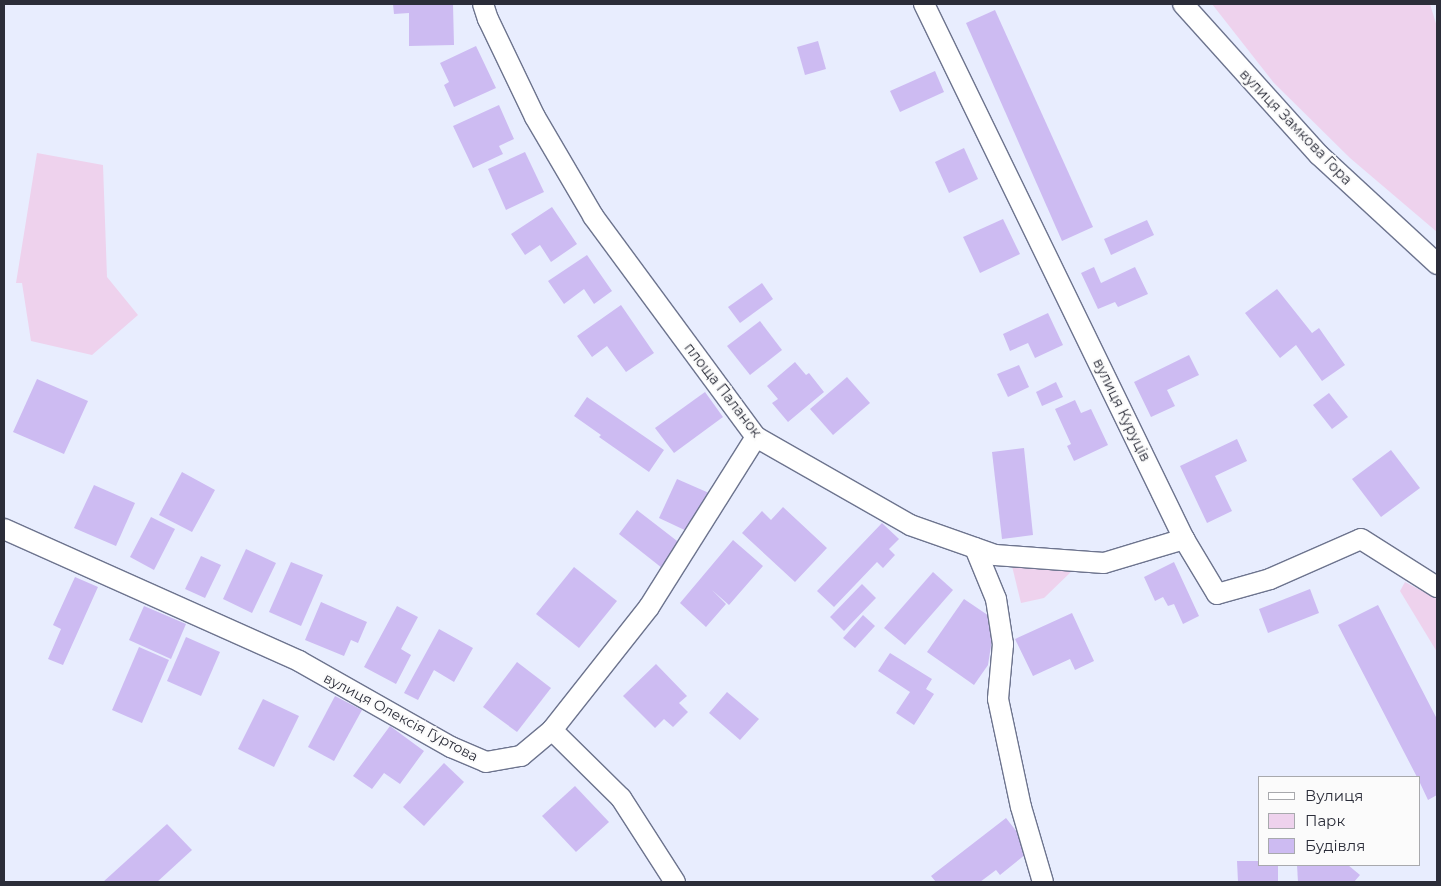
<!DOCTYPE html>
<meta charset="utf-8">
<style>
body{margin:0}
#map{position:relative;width:1441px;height:886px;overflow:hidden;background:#e8edfe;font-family:Montserrat,sans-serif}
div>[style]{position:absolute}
.green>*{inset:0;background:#eed2ed}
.building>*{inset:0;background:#cdbbf2}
.roads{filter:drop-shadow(1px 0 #6d748e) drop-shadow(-1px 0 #6d748e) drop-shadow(0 1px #6d748e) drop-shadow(0 -1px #6d748e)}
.minor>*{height:20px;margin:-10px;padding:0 10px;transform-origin:10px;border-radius:10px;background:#fff}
span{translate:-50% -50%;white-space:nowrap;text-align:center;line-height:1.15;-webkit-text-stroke:4px #fbfbfb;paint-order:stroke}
.street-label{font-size:14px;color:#2b2d39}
.frame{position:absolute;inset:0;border:5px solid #2b2d39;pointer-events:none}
.legend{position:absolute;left:1258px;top:776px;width:162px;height:90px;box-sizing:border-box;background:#fbfbfb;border:1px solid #a8a9ad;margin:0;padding:6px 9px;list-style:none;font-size:15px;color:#2b2d39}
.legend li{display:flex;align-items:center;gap:10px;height:25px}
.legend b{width:25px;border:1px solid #a8a9ad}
</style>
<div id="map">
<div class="green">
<div style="clip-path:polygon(1212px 4px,1430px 4px,1437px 27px,1437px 232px,1350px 158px,1274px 83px)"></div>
<div style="clip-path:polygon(37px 153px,103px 165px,107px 277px,138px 315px,92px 355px,31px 341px,22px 283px,16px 283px)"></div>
<div style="clip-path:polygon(1011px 562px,1075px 568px,1044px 598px,1021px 603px)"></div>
<div style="clip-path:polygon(1405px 582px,1437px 599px,1437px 652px,1400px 591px)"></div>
</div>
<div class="building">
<div style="clip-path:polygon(393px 4px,453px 4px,454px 45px,409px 46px,409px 13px,394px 14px)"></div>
<div style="clip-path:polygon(995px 10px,1093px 227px,1062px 241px,966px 23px)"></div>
<div style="clip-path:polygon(818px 41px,826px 69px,805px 75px,797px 47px)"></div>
<div style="clip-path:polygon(476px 46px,496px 88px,454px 107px,444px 85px,449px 82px,440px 63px)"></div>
<div style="clip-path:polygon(935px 71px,944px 92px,900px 112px,890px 91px)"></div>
<div style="clip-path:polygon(499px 105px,514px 139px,499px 146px,503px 154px,473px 168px,453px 126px)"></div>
<div style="clip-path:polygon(964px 148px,978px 179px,949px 193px,935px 162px)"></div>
<div style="clip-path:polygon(525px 152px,544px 192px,506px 210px,488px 169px)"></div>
<div style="clip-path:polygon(552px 207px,577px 244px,551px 262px,540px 245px,525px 255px,511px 234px)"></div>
<div style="clip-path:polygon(1003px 219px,1020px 254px,980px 273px,963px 237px)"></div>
<div style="clip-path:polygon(1147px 220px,1154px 235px,1111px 255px,1104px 239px)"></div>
<div style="clip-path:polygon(587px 255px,612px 291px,594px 304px,584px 289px,564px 304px,548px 281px)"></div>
<div style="clip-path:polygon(1094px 267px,1101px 283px,1135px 267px,1148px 294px,1118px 307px,1115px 302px,1098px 309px,1081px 273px)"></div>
<div style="clip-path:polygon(762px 283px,773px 299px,740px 323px,728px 307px)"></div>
<div style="clip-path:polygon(1277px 289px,1312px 333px,1319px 328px,1345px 365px,1322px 381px,1296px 345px,1280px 358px,1245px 313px)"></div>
<div style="clip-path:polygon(621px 305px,654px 353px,626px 372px,607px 346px,592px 357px,577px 336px)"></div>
<div style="clip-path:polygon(1048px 313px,1063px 345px,1035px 358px,1028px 343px,1010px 351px,1003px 334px)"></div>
<div style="clip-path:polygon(760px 321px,782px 350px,750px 375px,727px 346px)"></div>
<div style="clip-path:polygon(1189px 355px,1199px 375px,1167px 390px,1175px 406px,1151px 417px,1134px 382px)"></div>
<div style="clip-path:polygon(795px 362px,806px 375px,809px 373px,824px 392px,788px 422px,772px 403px,778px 399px,767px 386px)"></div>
<div style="clip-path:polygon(1019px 365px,1029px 387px,1008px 397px,997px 374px)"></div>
<div style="clip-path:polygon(847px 377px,870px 403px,833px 435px,810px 409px)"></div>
<div style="clip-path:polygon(37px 379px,88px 401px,64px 454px,13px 432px)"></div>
<div style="clip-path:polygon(1056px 382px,1063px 397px,1042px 406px,1036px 392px)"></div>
<div style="clip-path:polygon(705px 392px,723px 417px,674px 453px,655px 428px)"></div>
<div style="clip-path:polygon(1329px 393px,1348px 417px,1332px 429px,1313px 405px)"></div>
<div style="clip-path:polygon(587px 397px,664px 450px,649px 472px,599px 437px,601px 435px,574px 416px)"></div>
<div style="clip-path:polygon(1075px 400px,1081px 413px,1091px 409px,1108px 445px,1074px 461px,1067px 446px,1071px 444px,1055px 409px)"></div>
<div style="clip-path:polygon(1237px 439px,1247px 461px,1215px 476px,1232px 511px,1207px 523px,1180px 466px)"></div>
<div style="clip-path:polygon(1024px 448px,1033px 535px,1002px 539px,992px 452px)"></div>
<div style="clip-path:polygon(1391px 450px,1420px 488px,1381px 517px,1352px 479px)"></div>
<div style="clip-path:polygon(182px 472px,215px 490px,192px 532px,159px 515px)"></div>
<div style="clip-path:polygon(677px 479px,709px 493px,691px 533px,659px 518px)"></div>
<div style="clip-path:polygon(94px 485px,135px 503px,116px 546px,74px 528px)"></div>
<div style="clip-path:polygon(783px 507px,827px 548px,795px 582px,742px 533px,762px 511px,771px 520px)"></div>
<div style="clip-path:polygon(637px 510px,681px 544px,662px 568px,619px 534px)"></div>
<div style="clip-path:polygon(151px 517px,175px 529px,154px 570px,130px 557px)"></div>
<div style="clip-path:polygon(882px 523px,899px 539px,889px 549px,895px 555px,883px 568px,877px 562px,834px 607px,817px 591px)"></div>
<div style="clip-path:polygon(733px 540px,763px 566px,729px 605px,712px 590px,726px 604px,706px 627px,680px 603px)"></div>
<div style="clip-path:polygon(246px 549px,276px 563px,252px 613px,223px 599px)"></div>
<div style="clip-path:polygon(201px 556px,221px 565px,205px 598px,185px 589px)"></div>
<div style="clip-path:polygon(291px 562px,323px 575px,301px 626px,269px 612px)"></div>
<div style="clip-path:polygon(1174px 562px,1199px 616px,1183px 624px,1174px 604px,1168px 606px,1163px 597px,1155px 601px,1144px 577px)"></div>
<div style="clip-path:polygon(574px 567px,617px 601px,579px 648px,536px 614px)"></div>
<div style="clip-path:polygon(933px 572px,953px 590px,905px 645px,884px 628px)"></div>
<div style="clip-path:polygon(75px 577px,98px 587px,63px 665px,48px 659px,61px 629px,53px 625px)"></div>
<div style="clip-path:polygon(862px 584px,876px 598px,844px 631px,830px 617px)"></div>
<div style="clip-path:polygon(1310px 589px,1319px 613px,1268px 633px,1259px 609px)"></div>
<div style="clip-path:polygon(964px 599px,995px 620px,988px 665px,974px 685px,927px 652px)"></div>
<div style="clip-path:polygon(321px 602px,367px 622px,358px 643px,351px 640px,344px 656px,305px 640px)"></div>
<div style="clip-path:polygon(1378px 605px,1437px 719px,1437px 795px,1428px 800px,1420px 783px,1420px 777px,1417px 777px,1338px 625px)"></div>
<div style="clip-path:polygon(144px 606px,186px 624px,171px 659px,129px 640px)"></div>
<div style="clip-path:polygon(397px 606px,418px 617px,401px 649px,411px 655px,396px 684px,364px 667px)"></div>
<div style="clip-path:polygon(1072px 613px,1094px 661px,1075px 670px,1070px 659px,1033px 676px,1015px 639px)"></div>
<div style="clip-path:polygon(863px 615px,875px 626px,855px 648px,843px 638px)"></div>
<div style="clip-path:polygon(439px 629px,473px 648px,454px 682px,434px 670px,418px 700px,404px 693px)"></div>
<div style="clip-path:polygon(186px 637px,220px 652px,201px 696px,167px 681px)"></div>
<div style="clip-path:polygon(139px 647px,169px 660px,142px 723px,112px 710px)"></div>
<div style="clip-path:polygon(890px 653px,932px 679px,926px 689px,934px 694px,914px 725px,896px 713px,910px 692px,878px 671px)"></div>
<div style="clip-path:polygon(517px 662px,551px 688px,517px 732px,483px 707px)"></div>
<div style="clip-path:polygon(656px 664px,687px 696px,679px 703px,688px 712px,673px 727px,664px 719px,655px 728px,623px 696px)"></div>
<div style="clip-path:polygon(727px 692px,759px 719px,740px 740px,709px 713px)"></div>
<div style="clip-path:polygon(335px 696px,362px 710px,334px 761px,308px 747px)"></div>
<div style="clip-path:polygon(263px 699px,299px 716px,274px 767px,238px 749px)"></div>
<div style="clip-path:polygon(390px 726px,424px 751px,400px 784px,384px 773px,372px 789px,353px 776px)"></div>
<div style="clip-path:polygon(444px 763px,464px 782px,424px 826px,403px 807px)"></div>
<div style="clip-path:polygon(575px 786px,609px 822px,576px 852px,542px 816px)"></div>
<div style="clip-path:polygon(1006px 818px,1031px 850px,1000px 875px,996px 870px,980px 882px,936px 882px,931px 876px)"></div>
<div style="clip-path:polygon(167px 824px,192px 850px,157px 882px,103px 882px)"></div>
<div style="clip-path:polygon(1237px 861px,1260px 861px,1260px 865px,1278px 865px,1278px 882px,1238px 882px)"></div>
<div style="clip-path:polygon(1297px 865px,1348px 865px,1360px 875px,1354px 882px,1298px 882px)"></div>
</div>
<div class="roads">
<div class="minor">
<div style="left:483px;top:4px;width:16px;rotate:72deg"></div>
<div style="left:488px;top:19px;width:109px;rotate:64.4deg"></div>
<div style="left:535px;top:117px;width:115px;rotate:59.6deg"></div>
<div style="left:593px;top:216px;width:275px;rotate:53.6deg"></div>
<div style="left:756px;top:437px;width:177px;rotate:29.7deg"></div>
<div style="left:910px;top:525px;width:90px;rotate:19.4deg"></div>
<div style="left:995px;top:555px;width:109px;rotate:4.2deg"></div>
<div style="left:1104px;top:563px;width:84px;rotate:-16.7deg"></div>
<div style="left:924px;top:4px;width:595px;rotate:64.08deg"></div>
<div style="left:1184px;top:539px;width:64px;rotate:59deg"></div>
<div style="left:1217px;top:594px;width:55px;rotate:-15.8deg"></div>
<div style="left:1270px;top:579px;width:99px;rotate:-23.7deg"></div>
<div style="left:1361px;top:539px;width:90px;rotate:32.3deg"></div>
<div style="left:1183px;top:4px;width:203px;rotate:48deg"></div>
<div style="left:1319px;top:155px;width:161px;rotate:42.7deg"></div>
<div style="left:4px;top:529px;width:323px;rotate:24.1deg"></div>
<div style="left:299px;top:661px;width:175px;rotate:29.5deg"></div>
<div style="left:451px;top:747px;width:38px;rotate:23deg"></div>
<div style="left:486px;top:762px;width:36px;rotate:-10deg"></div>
<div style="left:521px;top:756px;width:40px;rotate:-40deg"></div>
<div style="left:552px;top:730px;width:157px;rotate:-51.7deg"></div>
<div style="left:649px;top:607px;width:201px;rotate:-57.8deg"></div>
<div style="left:975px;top:548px;width:55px;rotate:67.6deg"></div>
<div style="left:996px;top:599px;width:46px;rotate:81.2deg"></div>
<div style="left:1003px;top:644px;width:55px;rotate:95.2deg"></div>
<div style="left:998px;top:699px;width:110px;rotate:78deg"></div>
<div style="left:1021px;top:807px;width:78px;rotate:73.7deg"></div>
<div style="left:552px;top:730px;width:97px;rotate:44.6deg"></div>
<div style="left:621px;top:798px;width:100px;rotate:57.3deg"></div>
</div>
</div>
<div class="street-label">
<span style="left:1296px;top:127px;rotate:46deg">вулиця Замкова Гора</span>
<span style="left:723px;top:390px;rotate:52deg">площа Паланок</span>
<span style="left:1122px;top:410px;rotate:64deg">вулиця Куруців</span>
<span style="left:401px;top:717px;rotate:28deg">вулиця Олексія Гуртова</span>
</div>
<div class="frame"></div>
<ul class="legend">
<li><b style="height:6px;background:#fff"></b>Вулиця</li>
<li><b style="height:14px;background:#eed2ed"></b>Парк</li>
<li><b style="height:14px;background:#cdbbf2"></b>Будівля</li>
</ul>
</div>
